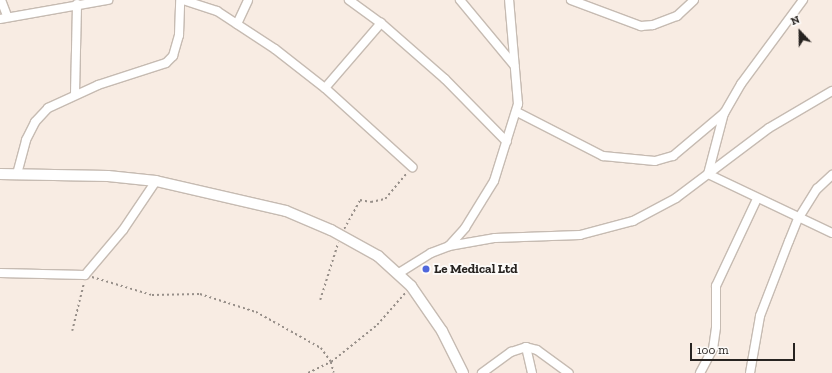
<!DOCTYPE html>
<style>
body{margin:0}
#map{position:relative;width:832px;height:373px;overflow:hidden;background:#f8ece3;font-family:"Zilla Slab",serif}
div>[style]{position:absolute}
.path>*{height:1.5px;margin-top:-0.75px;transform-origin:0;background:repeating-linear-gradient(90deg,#978f89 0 2px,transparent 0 5px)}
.roads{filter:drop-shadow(1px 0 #c6bbb2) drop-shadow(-1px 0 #c6bbb2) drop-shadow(0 1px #c6bbb2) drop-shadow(0 -1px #c6bbb2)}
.minor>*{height:8px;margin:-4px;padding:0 4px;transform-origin:4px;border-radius:4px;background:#fff}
.major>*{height:10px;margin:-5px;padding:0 5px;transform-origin:5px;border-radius:5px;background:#fff}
.dots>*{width:11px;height:11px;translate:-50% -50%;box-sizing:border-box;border:2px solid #fdfbf9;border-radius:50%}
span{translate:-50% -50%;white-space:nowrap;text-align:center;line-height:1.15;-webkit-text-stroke:3.5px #fdfbf9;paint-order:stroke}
.poi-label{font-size:13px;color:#272320;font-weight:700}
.left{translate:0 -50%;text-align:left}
.north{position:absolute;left:780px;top:12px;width:40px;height:40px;-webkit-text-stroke:3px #fdfbf9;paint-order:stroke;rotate:338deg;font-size:11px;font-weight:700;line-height:16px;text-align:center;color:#272320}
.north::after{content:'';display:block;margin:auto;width:14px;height:18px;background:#272320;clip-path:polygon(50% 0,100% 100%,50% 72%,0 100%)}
.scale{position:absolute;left:690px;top:343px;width:105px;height:18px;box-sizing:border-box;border:2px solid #272320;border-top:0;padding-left:5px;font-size:12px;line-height:14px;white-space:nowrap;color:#272320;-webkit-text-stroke:3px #fdfbf9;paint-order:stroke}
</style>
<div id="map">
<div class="path">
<div style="left:344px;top:229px;width:33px;rotate:-61deg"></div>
<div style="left:360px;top:200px;width:11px;rotate:10deg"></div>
<div style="left:371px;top:202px;width:14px;rotate:-12deg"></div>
<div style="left:385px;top:199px;width:34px;rotate:-50deg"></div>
<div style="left:92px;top:277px;width:63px;rotate:16.7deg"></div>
<div style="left:152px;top:295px;width:48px;rotate:-1.2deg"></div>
<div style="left:200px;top:294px;width:59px;rotate:17.8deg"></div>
<div style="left:256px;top:312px;width:74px;rotate:29deg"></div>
<div style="left:321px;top:348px;width:17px;rotate:54deg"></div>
<div style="left:331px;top:362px;width:11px;rotate:75deg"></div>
<div style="left:320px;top:300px;width:60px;rotate:-72.5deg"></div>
<div style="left:72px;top:331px;width:50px;rotate:-76.2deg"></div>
<div style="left:308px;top:373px;width:25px;rotate:-26deg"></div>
<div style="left:331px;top:362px;width:59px;rotate:-38.8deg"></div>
<div style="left:377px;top:325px;width:44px;rotate:-48.7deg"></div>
</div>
<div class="roads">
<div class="minor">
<div style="left:1px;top:0;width:17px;rotate:69deg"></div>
<div style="left:183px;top:0;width:36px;rotate:18deg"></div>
<div style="left:217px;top:11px;width:69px;rotate:33.2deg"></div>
<div style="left:275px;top:49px;width:63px;rotate:38deg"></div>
<div style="left:325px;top:88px;width:86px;rotate:-49.3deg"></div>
<div style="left:381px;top:23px;width:85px;rotate:41.2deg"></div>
<div style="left:445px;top:79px;width:88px;rotate:45.5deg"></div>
<div style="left:349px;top:0;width:39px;rotate:36deg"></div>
<div style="left:460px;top:0;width:85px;rotate:50.3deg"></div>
<div style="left:571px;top:0;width:75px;rotate:20.4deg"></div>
<div style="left:641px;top:26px;width:12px;rotate:-5deg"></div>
<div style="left:653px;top:25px;width:26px;rotate:-21deg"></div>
<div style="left:677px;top:16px;width:23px;rotate:-43deg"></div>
<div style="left:803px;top:0;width:104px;rotate:126.4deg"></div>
<div style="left:741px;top:84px;width:34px;rotate:120deg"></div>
<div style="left:724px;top:113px;width:63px;rotate:104.7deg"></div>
<div style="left:708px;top:174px;width:137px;rotate:25.4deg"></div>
<div style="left:0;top:19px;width:110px;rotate:-10deg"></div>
<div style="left:237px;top:24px;width:26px;rotate:-65deg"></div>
<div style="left:325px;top:88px;width:118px;rotate:42.2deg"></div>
<div style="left:75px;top:94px;width:90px;rotate:-88.7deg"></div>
<div style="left:517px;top:112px;width:97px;rotate:27.1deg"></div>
<div style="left:603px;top:156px;width:52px;rotate:5.5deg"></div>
<div style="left:655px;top:161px;width:19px;rotate:-16deg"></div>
<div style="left:673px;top:156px;width:67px;rotate:-40.1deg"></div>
<div style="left:17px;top:174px;width:35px;rotate:-75deg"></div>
<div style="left:26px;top:140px;width:20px;rotate:-63deg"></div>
<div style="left:35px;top:122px;width:19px;rotate:-47deg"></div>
<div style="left:48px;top:108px;width:55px;rotate:-24.7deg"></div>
<div style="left:98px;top:85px;width:71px;rotate:-17.9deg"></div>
<div style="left:166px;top:63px;width:10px;rotate:-45deg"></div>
<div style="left:173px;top:56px;width:22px;rotate:-74deg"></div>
<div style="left:179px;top:35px;width:35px;rotate:-88deg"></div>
<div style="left:449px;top:246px;width:47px;rotate:-9.9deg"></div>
<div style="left:495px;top:238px;width:85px;rotate:-2deg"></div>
<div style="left:580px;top:235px;width:55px;rotate:-14.8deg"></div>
<div style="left:633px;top:221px;width:49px;rotate:-28.1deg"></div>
<div style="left:676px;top:198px;width:116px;rotate:-37deg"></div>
<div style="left:769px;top:128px;width:73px;rotate:-30.4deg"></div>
<div style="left:0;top:273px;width:85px;rotate:1.3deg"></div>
<div style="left:85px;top:275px;width:59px;rotate:-49.8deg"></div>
<div style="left:123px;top:230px;width:59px;rotate:-56deg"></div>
<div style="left:399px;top:273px;width:38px;rotate:-32deg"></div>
<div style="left:431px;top:253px;width:19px;rotate:-21deg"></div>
<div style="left:449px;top:246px;width:24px;rotate:-48deg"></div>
<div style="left:465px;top:228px;width:55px;rotate:-58.3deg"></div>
<div style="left:494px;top:181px;width:81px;rotate:-72.7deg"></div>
<div style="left:518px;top:104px;width:104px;rotate:-94.9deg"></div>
<div style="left:526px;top:347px;width:27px;rotate:77deg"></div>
<div style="left:482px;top:373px;width:36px;rotate:-36deg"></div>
<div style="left:511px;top:352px;width:16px;rotate:-18deg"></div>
<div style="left:526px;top:347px;width:11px;rotate:15deg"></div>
<div style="left:537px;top:350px;width:39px;rotate:36deg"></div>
<div style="left:700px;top:373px;width:27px;rotate:-62deg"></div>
<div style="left:713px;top:349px;width:22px;rotate:-82deg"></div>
<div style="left:716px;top:327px;width:41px;rotate:-90deg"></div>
<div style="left:716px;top:286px;width:96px;rotate:-64.8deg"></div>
<div style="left:750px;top:373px;width:58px;rotate:-80deg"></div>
<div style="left:760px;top:316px;width:80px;rotate:-68.9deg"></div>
<div style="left:789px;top:241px;width:24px;rotate:-68deg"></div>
<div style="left:798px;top:219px;width:36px;rotate:-58deg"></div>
<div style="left:817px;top:189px;width:21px;rotate:-43deg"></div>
</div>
<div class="major">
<div style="left:0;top:174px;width:108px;rotate:1.1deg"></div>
<div style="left:108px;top:176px;width:48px;rotate:5.9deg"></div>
<div style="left:156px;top:181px;width:133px;rotate:13deg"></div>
<div style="left:286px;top:211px;width:49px;rotate:22.9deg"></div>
<div style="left:331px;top:230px;width:54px;rotate:29deg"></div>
<div style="left:378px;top:256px;width:45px;rotate:42.3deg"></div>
<div style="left:411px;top:286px;width:55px;rotate:55.4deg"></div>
<div style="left:442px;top:331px;width:47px;rotate:63.4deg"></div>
</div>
</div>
<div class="dots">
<div style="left:426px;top:269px;background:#4f67dc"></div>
</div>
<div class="poi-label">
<span class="left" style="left:434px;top:269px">Le Medical Ltd</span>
</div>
<div class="north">N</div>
<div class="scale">100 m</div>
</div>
